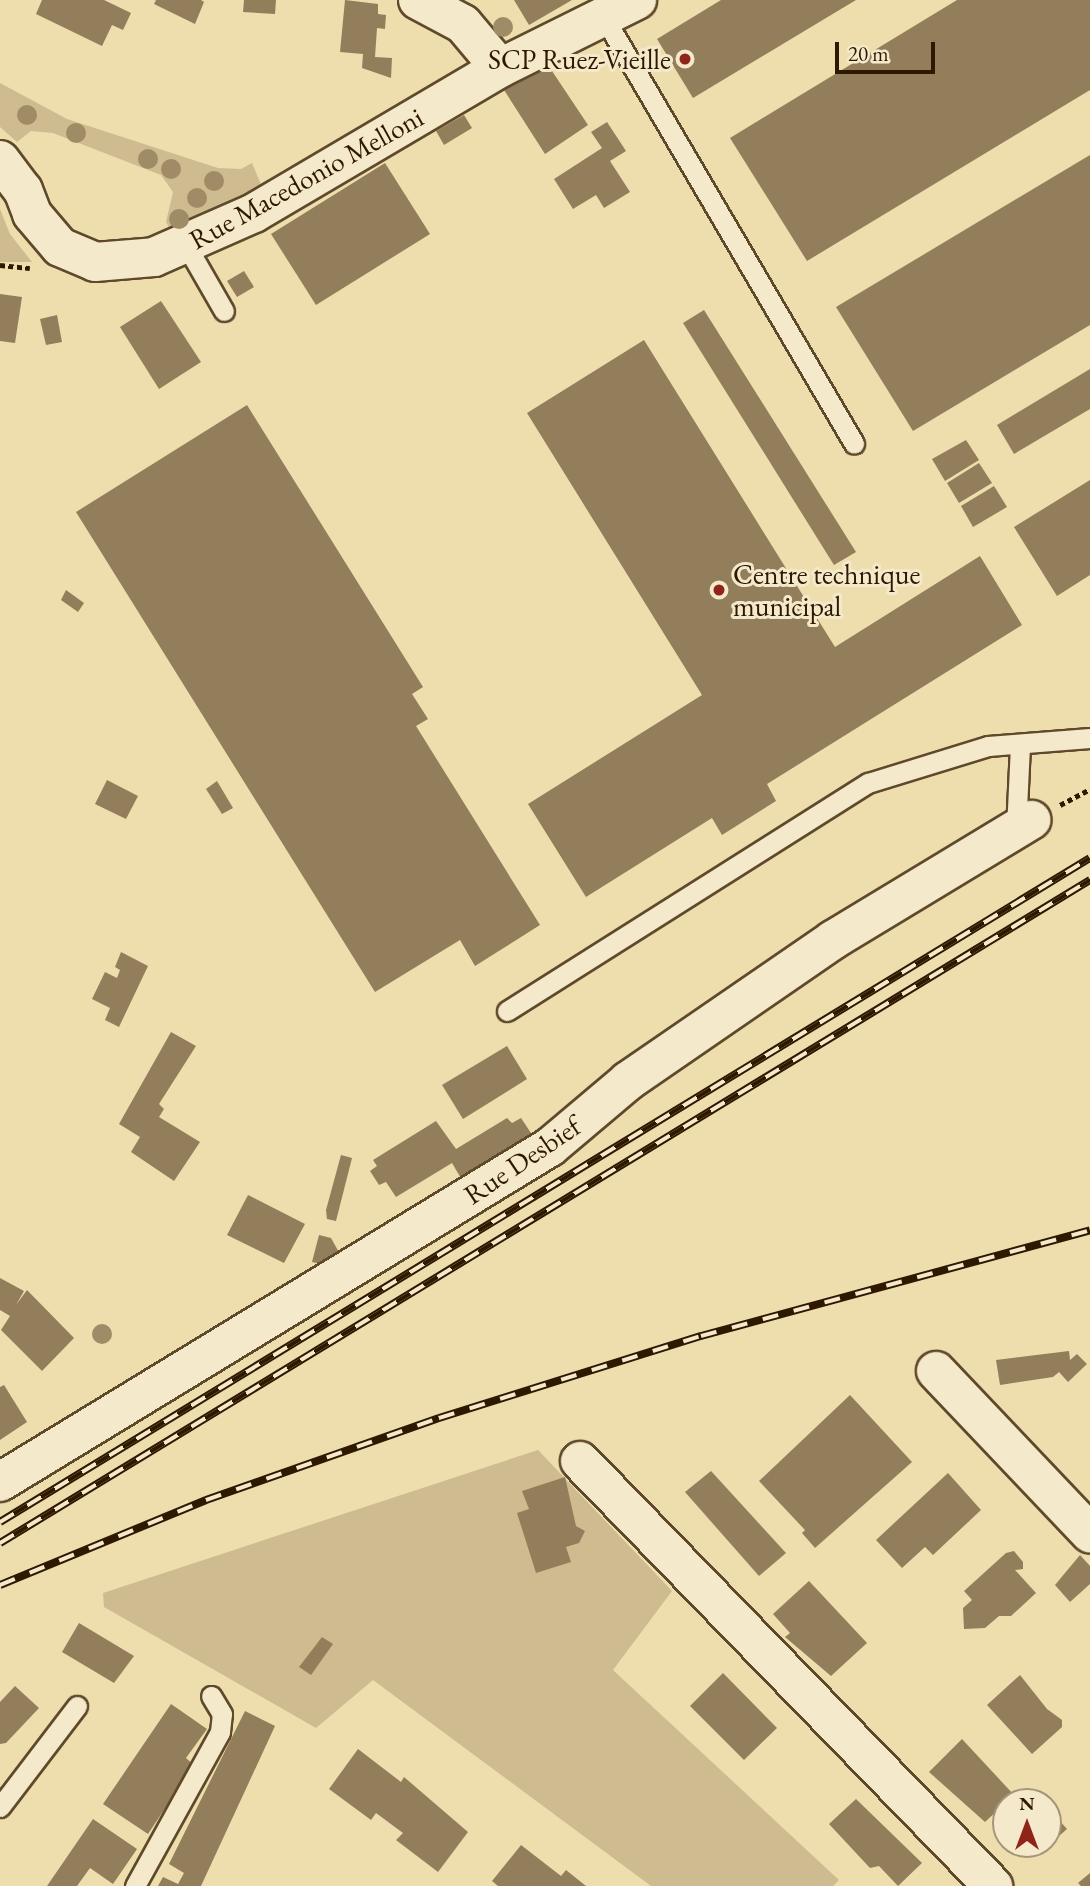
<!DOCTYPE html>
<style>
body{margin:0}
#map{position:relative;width:1090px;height:1886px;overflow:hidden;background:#eeddad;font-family:"EB Garamond",serif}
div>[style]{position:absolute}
.green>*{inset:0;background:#cebc90}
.building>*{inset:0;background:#927e5a}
.path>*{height:4.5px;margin-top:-2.25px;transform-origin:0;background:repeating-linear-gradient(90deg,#2f1800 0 5px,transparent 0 8.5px)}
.roads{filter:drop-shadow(2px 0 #5f492b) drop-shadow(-2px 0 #5f492b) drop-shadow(0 2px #5f492b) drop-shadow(0 -2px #5f492b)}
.lane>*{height:19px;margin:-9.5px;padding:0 9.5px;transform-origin:9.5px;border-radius:9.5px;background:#f4e9ca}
.street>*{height:38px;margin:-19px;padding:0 19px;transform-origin:19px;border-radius:19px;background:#f4e9ca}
.rail>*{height:8px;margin-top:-4px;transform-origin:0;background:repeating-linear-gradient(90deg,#f4e9ca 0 16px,#2f1800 0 32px);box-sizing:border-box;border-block:2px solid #2f1800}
.trees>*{width:20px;height:20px;margin:-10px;border-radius:50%;background:#9f8c66}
.dots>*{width:19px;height:19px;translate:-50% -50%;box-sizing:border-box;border:4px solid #f4e9ca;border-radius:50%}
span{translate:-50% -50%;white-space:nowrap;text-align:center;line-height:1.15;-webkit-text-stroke:6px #f4e9ca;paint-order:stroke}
.poi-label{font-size:28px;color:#2f1800}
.right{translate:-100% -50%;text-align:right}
.left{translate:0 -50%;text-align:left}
.street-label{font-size:28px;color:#2f1800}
.north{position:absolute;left:992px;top:1788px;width:70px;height:70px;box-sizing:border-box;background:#f4e9ca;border:2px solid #a59579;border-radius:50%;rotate:0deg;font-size:19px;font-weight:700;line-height:28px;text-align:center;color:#2f1800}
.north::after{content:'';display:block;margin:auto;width:24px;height:32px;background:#8f2418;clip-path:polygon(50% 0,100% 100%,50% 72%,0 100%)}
.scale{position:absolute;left:835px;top:42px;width:100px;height:32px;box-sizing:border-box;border:4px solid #2f1800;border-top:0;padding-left:9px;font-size:21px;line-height:24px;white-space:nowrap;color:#2f1800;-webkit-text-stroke:5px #f4e9ca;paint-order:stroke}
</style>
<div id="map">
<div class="green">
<div style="clip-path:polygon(0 83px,67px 119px,218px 168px,241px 169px,252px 163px,263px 189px,172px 232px,166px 222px,173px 192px,161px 175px,53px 133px,31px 131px,17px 142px,0 127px)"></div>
<div style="clip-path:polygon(0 209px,10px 234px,32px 262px,0 262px)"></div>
<div style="clip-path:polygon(538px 1450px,672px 1591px,613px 1670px,839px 1880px,833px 1886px,651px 1886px,373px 1680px,316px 1728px,104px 1607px,103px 1593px)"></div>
</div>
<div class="building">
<div style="clip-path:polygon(42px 0,104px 0,131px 13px,123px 30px,112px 25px,102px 46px,36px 14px)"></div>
<div style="clip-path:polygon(156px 0,201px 0,204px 2px,195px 24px,154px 4px)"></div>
<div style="clip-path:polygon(244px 0,276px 0,275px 14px,243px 12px)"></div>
<div style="clip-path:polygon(345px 0,378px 4px,378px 14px,386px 15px,385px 29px,377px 28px,375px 57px,392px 58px,391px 78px,362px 68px,363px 54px,340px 52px)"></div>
<div style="clip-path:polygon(514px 0,572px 0,529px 25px)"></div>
<div style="clip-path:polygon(721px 0,856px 0,693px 98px,657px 39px)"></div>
<div style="clip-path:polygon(957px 0,1090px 0,1090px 90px,807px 261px,730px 138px)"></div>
<div style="clip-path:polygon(546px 62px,588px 125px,545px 154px,504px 90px)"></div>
<div style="clip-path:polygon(464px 115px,472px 128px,444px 145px,436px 131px)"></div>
<div style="clip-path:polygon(607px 122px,626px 151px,610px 161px,630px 192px,604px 208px,596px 195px,573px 209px,554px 179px,602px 148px,591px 132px)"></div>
<div style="clip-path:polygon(1090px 155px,1090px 325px,913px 431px,836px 307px)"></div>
<div style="clip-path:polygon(385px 163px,430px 234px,316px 305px,271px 234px)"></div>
<div style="clip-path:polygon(244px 271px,254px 287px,237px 297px,227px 281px)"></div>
<div style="clip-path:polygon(0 294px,22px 297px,15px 343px,0 341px)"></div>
<div style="clip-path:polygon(161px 301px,201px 362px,159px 389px,120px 327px)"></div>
<div style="clip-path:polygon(704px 310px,856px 552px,834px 565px,683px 323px)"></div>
<div style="clip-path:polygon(57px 315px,62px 342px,46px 345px,40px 319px)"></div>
<div style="clip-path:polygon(644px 340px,835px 647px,980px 556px,1022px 625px,767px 784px,776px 801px,722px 835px,712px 818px,586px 897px,528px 804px,702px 695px,527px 413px)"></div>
<div style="clip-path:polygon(1090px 369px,1090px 409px,1014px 454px,997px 425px)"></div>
<div style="clip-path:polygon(247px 405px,423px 687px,412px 694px,428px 719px,416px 726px,540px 925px,475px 966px,460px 940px,375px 992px,76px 512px)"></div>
<div style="clip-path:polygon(966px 440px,979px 460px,945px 481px,932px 459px)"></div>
<div style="clip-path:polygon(979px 463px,992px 483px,959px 503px,947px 483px)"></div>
<div style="clip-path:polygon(1090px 480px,1090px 575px,1057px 596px,1014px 527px)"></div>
<div style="clip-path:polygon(994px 486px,1007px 507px,973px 527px,961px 506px)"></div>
<div style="clip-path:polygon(66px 590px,84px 603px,78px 612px,61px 600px)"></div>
<div style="clip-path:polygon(107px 780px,138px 796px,126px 819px,95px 804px)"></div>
<div style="clip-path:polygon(217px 781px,233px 808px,222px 814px,206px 789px)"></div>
<div style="clip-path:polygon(121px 952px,148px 966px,119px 1027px,105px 1020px,110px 1008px,92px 999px,105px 972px,117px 978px,120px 970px,115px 967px)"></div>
<div style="clip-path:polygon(171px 1032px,196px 1046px,159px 1104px,164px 1109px,159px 1117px,200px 1142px,174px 1181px,131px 1152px,140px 1137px,119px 1124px)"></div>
<div style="clip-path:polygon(507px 1046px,527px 1079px,463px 1119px,442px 1085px)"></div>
<div style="clip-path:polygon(507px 1118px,512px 1123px,521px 1118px,533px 1136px,462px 1180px,452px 1163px,396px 1197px,386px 1182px,379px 1185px,370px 1171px,377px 1166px,373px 1160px,436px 1121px,456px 1149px)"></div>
<div style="clip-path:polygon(341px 1155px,352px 1158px,336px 1221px,327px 1219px,326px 1210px)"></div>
<div style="clip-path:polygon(248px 1195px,305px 1224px,284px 1263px,227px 1235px)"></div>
<div style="clip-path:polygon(319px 1235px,331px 1238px,341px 1256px,326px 1265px,312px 1262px)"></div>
<div style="clip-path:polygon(0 1278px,24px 1291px,16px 1305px,27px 1290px,74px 1338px,42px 1371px,1px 1330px,10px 1316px,0 1310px)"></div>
<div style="clip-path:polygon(1069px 1351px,1070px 1360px,1077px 1354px,1087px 1364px,1068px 1382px,1059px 1372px,1053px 1377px,1000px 1385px,996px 1360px)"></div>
<div style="clip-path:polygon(4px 1385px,27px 1422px,0 1440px,0 1387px)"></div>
<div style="clip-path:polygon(850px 1395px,912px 1462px,815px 1548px,802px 1533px,805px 1530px,759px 1481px)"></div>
<div style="clip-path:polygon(711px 1471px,786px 1553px,759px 1576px,685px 1492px)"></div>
<div style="clip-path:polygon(948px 1473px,981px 1510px,933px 1555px,925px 1547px,902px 1568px,876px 1540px)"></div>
<div style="clip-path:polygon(565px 1477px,576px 1526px,585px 1531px,579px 1543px,566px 1547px,571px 1562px,536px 1573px,517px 1513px,529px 1509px,522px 1491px)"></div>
<div style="clip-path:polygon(1014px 1551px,1023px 1562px,1023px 1569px,1015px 1570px,1036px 1593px,1011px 1616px,999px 1616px,985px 1628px,964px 1629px,963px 1608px,972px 1600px,964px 1591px,1006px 1553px)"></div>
<div style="clip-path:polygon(1080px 1555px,1090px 1566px,1090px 1584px,1070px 1602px,1055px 1585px)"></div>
<div style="clip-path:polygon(809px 1581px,867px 1643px,831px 1676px,785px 1637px,790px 1633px,773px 1614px)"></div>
<div style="clip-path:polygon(79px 1623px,134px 1656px,114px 1683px,62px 1652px)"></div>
<div style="clip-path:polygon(322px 1637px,333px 1644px,311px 1675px,299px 1667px)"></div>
<div style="clip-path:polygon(723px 1673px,777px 1728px,744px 1760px,690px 1706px)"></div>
<div style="clip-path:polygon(1020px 1675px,1047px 1709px,1062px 1720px,1062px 1727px,1032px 1754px,987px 1705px)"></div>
<div style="clip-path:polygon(15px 1686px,39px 1708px,6px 1743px,0 1744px,0 1702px)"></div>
<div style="clip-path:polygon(171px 1704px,207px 1729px,186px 1758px,194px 1765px,148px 1834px,103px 1804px)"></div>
<div style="clip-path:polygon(245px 1711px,275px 1726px,201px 1886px,158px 1886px,163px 1877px,178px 1884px,184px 1873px,169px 1864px)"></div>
<div style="clip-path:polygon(962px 1739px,1014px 1795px,985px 1822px,929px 1772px)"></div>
<div style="clip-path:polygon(358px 1749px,401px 1782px,404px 1777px,468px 1832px,438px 1872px,396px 1840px,403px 1833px,376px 1813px,371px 1820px,329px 1789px)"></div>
<div style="clip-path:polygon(856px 1799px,922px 1863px,898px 1886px,879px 1866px,870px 1868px,829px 1824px)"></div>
<div style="clip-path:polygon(1051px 1811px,1067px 1829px,1059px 1836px,1048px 1824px)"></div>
<div style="clip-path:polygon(93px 1819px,137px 1849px,113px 1884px,90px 1868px,77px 1886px,47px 1886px)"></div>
<div style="clip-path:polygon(521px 1845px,561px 1876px,566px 1870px,586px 1886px,498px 1886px,492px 1881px)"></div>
<div style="clip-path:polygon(1090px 1873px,1090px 1886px,1081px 1886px,1078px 1883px)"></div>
</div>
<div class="path">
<div style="left:0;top:265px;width:30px;rotate:6deg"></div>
<div style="left:1060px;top:805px;width:34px;rotate:-28deg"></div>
</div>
<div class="roads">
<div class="lane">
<div style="left:602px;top:14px;width:498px;rotate:59.6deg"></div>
<div style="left:186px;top:245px;width:76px;rotate:60.1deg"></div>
<div style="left:1016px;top:830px;width:86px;rotate:-87.3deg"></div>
<div style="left:507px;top:1011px;width:427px;rotate:-32.3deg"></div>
<div style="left:868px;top:783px;width:126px;rotate:-17.1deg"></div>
<div style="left:988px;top:746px;width:102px;rotate:-4.5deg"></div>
<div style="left:0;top:1807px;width:127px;rotate:-52.7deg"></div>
<div style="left:135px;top:1886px;width:176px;rotate:-61.1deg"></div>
<div style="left:220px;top:1732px;width:18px;rotate:-84deg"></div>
<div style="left:222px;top:1714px;width:21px;rotate:-121deg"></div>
</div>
<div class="street">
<div style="left:418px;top:0;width:51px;rotate:28.1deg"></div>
<div style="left:463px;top:24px;width:57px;rotate:49.9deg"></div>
<div style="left:0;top:160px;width:38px;rotate:53deg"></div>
<div style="left:23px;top:190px;width:26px;rotate:69deg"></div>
<div style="left:32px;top:214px;width:43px;rotate:49.7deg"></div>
<div style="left:60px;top:247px;width:38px;rotate:23deg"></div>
<div style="left:95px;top:262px;width:59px;rotate:-4.8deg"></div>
<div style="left:154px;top:257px;width:109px;rotate:-23.7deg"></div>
<div style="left:254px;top:213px;width:286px;rotate:-30.5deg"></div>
<div style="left:500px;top:68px;width:153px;rotate:-26.4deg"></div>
<div style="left:936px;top:1371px;width:224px;rotate:46.5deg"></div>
<div style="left:580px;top:1461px;width:593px;rotate:45.82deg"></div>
<div style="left:0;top:1482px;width:644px;rotate:-31.35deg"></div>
<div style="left:550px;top:1147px;width:102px;rotate:-40.2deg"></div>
<div style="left:628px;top:1081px;width:249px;rotate:-34.5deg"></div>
<div style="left:833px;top:940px;width:232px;rotate:-31.2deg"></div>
</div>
</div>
<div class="rail">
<div style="left:0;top:1522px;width:1276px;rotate:-31.35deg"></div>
<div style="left:0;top:1543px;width:1276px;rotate:-31.31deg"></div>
<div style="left:0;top:1585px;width:223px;rotate:-22.4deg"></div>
<div style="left:206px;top:1500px;width:247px;rotate:-19.4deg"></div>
<div style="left:439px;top:1418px;width:275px;rotate:-17.4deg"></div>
<div style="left:701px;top:1336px;width:403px;rotate:-15.2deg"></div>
</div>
<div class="trees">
<div style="left:503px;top:27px"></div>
<div style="left:27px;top:115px"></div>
<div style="left:76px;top:133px"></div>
<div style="left:148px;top:159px"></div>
<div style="left:171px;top:169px"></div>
<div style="left:214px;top:181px"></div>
<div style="left:197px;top:198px"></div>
<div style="left:179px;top:219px"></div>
<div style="left:102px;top:1334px"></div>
</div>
<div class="dots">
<div style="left:685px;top:59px;background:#8f2418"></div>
<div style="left:719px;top:590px;background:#8f2418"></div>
</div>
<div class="poi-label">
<span class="right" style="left:671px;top:59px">SCP Ruez-Vieille</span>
<span class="left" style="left:733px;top:590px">Centre technique<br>municipal</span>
</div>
<div class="street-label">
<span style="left:306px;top:178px;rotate:-29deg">Rue Macedonio Melloni</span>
<span style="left:522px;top:1160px;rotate:-34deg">Rue Desbief</span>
</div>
<div class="north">N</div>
<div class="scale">20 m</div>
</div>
